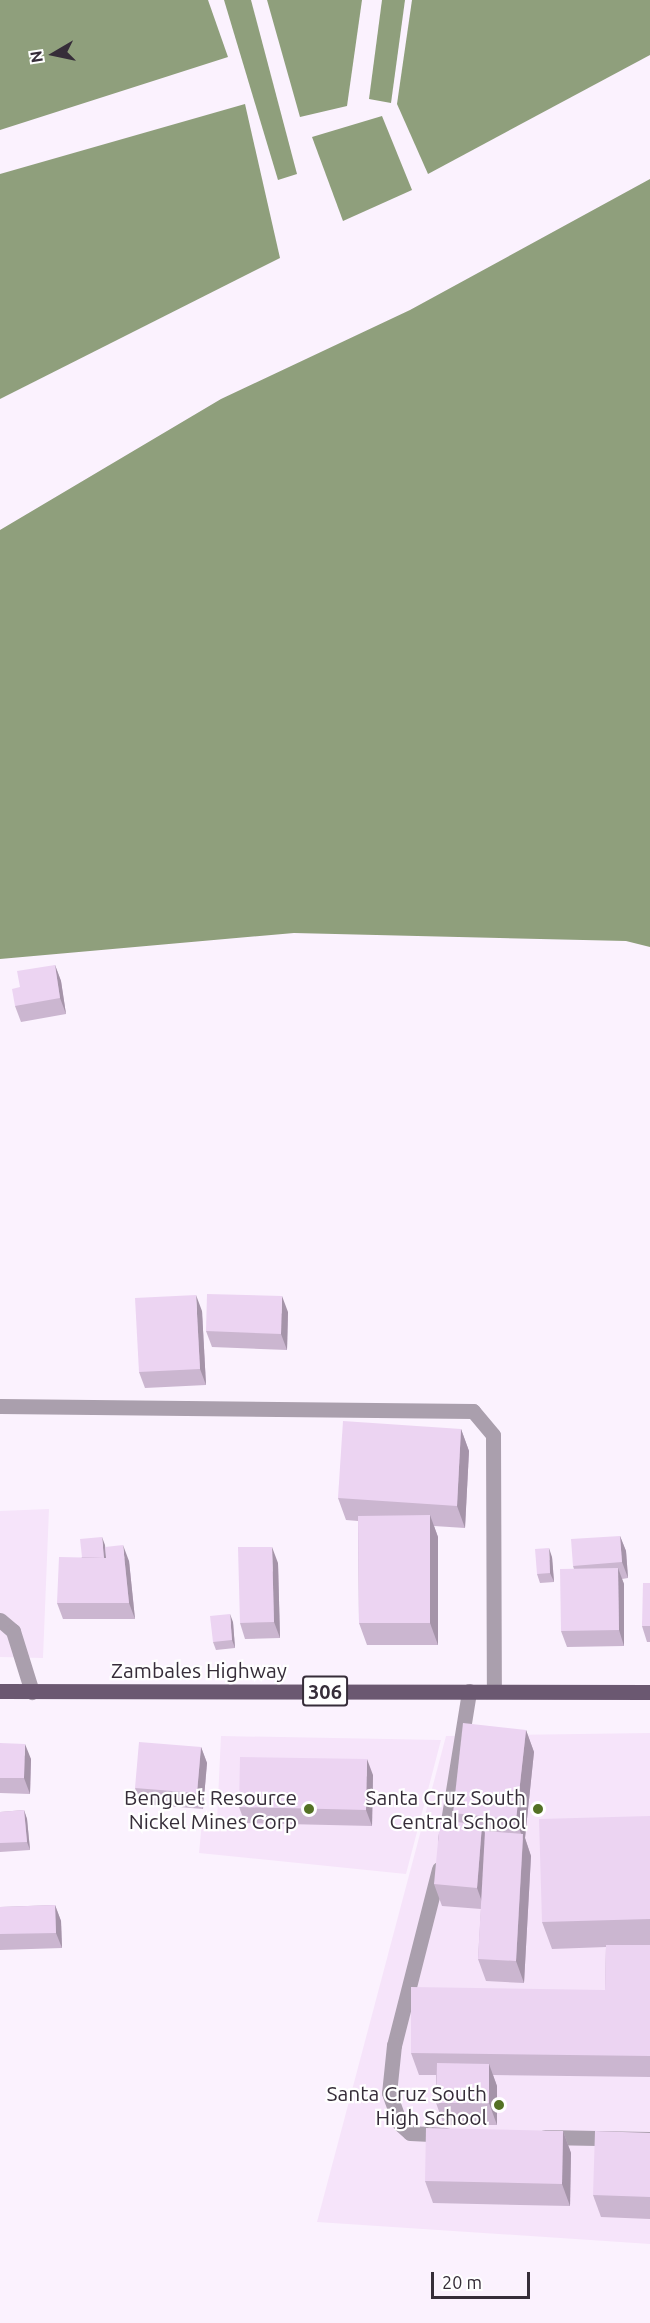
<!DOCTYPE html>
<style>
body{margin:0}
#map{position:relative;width:650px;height:2323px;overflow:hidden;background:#fbf2fe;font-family:Ubuntu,sans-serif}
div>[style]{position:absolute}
.built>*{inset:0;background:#f6e4fa}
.water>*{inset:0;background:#8f9f7c}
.minor>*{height:15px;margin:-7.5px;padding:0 7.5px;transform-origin:7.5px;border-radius:7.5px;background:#aa9fad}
.major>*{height:15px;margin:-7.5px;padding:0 7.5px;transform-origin:7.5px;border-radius:7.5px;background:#6b5871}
.wall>*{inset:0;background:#cbb6d0}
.shaded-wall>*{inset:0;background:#a594a9}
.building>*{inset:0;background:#ecd4f2}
.dots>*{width:16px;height:16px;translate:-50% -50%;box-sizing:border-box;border:3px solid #fff;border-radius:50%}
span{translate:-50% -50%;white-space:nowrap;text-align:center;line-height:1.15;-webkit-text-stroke:4.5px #fff;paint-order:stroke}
.shield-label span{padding:2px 4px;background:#fff;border:2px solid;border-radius:4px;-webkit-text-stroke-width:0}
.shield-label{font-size:20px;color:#362d39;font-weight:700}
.street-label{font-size:21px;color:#362d39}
.poi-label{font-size:21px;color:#362d39}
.right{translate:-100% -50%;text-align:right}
.north{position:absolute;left:24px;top:24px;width:60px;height:60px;-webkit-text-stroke:4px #fff;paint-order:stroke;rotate:261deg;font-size:16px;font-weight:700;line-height:24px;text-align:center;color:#362d39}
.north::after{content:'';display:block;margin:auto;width:21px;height:27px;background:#362d39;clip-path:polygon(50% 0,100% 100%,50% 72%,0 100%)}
.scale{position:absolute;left:431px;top:2272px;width:99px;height:27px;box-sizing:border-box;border:3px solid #362d39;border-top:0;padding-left:8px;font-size:18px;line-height:21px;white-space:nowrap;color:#362d39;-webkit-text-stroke:4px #fff;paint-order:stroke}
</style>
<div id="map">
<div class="built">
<div style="clip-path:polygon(49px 1509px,43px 1658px,0 1657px,0 1511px)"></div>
<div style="clip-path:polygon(650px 1733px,650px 2244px,317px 2222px,446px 1736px)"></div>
<div style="clip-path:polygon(221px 1736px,441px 1740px,406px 1874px,199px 1853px,202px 1822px,217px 1820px)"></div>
</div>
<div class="water">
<div style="clip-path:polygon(0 0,208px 0,228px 57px,0 130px)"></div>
<div style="clip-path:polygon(224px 0,251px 0,297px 174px,278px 180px)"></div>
<div style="clip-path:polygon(267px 0,362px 0,347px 106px,300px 117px)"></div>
<div style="clip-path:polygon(382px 0,405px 0,391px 103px,369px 99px)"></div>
<div style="clip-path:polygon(412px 0,650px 0,650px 55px,428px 174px,397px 104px)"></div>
<div style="clip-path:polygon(245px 104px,280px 258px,0 399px,0 174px)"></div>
<div style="clip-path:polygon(382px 116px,412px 190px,343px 221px,312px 137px)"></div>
<div style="clip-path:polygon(650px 179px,650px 947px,626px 941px,294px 933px,0 959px,0 530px,221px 399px,410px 310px)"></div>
</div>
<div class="minor">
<div style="left:0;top:1406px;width:473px;rotate:0.6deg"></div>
<div style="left:473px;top:1411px;width:31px;rotate:50deg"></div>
<div style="left:493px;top:1435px;width:256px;rotate:89.8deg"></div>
<div style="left:0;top:1620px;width:17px;rotate:40deg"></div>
<div style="left:13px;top:1631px;width:64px;rotate:72.7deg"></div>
<div style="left:445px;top:1840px;width:151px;rotate:-80.8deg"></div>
<div style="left:439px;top:1869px;width:182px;rotate:104.3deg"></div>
<div style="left:394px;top:2045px;width:48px;rotate:95.9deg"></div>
<div style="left:389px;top:2093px;width:33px;rotate:70deg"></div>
<div style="left:400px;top:2124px;width:13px;rotate:42deg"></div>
<div style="left:410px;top:2133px;width:36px;rotate:3deg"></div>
<div style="left:545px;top:2137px;width:105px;rotate:1.1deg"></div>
</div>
<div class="major">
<div style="left:0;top:1691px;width:650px;rotate:0.09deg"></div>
</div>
<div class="wall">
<div style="clip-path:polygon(55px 965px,61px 981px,66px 1014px,21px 1022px,15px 1006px,20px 987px)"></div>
<div style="clip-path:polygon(202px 1311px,206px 1385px,145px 1388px,139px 1372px)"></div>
<div style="clip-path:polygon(288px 1312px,287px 1350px,212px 1347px,206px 1331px)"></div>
<div style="clip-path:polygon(461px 1429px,469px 1451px,465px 1528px,434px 1526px,438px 1537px,438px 1645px,367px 1645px,359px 1623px,358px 1521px,346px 1520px,338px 1498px)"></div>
<div style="clip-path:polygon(620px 1536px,626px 1551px,628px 1578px,622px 1579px,624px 1584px,624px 1646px,567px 1647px,561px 1631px,574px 1569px,573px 1566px)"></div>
<div style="clip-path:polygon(105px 1547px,129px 1561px,135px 1619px,63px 1619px,57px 1603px,82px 1557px)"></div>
<div style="clip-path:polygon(552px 1557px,554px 1582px,540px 1583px,537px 1574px)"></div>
<div style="clip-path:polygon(278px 1563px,280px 1638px,245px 1639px,240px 1623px)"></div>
<div style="clip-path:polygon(650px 1583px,650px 1642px,647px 1642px,642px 1626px)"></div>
<div style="clip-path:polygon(233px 1622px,235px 1648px,216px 1650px,213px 1642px)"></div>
<div style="clip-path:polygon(526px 1730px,534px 1752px,525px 1838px,531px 1856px,524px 1983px,486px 1981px,478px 1959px,481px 1909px,442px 1906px,434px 1884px,457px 1822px,453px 1813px)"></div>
<div style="clip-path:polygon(0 1743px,31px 1759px,30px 1794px,0 1793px)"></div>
<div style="clip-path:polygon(201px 1747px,207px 1763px,203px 1809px,141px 1804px,135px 1788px)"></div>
<div style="clip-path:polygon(373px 1775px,372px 1826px,245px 1823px,239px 1807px)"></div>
<div style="clip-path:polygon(24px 1810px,27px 1819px,30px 1850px,0 1852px,0 1812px)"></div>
<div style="clip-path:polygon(650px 1816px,650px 2077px,493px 2075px,497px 2086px,497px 2125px,444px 2125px,436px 2103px,436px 2075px,419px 2075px,411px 2053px,605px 1990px,606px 1947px,552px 1949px,542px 1922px)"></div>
<div style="clip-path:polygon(55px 1905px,61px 1921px,62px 1948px,0 1950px,0 1907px)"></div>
<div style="clip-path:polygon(563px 2131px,571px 2153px,570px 2206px,433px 2203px,425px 2181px)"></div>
<div style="clip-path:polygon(650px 2133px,650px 2219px,601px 2217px,593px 2195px)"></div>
</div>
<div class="shaded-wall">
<div style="clip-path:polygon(55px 965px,61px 981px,66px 1014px,60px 998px)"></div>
<div style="clip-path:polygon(196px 1295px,202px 1311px,206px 1385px,200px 1369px)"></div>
<div style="clip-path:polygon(282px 1296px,288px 1312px,287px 1350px,281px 1334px)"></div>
<div style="clip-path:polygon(461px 1429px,469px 1451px,465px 1528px,457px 1506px)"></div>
<div style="clip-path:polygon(430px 1515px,438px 1537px,438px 1645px,430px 1623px)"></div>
<div style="clip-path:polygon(620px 1536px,626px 1551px,628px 1578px,622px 1562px)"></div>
<div style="clip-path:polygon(102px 1537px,105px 1545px,107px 1568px,104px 1559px)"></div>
<div style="clip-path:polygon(123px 1545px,129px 1561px,135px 1619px,129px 1603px)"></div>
<div style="clip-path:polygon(272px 1547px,278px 1563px,280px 1638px,274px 1622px)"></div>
<div style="clip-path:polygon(549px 1548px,552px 1557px,554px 1582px,550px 1573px)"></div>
<div style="clip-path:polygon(618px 1568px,624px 1584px,624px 1646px,619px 1630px)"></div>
<div style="clip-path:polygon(230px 1614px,233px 1622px,235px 1648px,232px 1640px)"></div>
<div style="clip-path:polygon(526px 1730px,534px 1752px,525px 1838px,531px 1856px,524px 1983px,516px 1961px,523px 1839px,516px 1820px)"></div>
<div style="clip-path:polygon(25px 1744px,31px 1759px,30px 1794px,24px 1778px)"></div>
<div style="clip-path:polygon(201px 1747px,207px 1763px,203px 1809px,197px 1793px)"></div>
<div style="clip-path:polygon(367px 1759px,373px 1775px,372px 1826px,366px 1810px)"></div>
<div style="clip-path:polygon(24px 1810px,27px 1819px,30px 1850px,27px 1842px)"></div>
<div style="clip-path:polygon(482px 1825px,490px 1847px,485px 1910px,477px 1888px)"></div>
<div style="clip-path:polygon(55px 1905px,61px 1921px,62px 1948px,56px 1933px)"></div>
<div style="clip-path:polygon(489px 2064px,497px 2086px,497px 2125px,489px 2103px)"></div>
<div style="clip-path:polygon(563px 2131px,571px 2153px,570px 2206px,562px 2184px)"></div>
</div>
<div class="building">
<div style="clip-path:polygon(55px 965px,60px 998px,15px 1006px,12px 989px,20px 987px,17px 971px)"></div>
<div style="clip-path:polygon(207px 1294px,282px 1296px,281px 1334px,206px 1331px)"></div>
<div style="clip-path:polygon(196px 1295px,200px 1369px,139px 1372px,135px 1298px)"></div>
<div style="clip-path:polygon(343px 1421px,461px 1429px,457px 1506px,338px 1498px)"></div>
<div style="clip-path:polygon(430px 1515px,430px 1623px,359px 1623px,358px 1516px)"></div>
<div style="clip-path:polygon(620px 1536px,622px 1562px,573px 1566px,571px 1539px)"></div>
<div style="clip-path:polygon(102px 1537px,104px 1558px,82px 1557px,80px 1539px)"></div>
<div style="clip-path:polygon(123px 1545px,129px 1603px,57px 1603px,59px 1557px,106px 1558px,105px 1547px)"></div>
<div style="clip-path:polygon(238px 1547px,272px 1547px,274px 1622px,240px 1623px)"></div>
<div style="clip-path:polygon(549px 1548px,550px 1573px,537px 1574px,535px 1549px)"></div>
<div style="clip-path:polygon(618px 1568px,619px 1630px,561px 1631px,560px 1569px)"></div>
<div style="clip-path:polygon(643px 1583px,650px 1583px,650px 1626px,642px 1626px)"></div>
<div style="clip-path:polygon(230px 1614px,232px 1640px,213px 1642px,210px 1616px)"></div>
<div style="clip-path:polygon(463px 1723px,526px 1730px,516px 1820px,453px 1813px)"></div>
<div style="clip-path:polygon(139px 1742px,201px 1747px,197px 1793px,135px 1788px)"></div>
<div style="clip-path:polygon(0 1743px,25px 1744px,24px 1778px,0 1778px)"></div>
<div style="clip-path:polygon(240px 1757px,367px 1759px,366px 1810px,239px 1807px)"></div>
<div style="clip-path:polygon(24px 1810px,27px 1842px,0 1843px,0 1812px)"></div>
<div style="clip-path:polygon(650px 1816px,650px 1919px,542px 1922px,539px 1819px)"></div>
<div style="clip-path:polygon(440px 1820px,482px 1825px,477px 1888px,434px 1884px)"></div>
<div style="clip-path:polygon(485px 1831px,523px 1834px,516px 1961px,478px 1959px)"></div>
<div style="clip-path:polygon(55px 1905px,56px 1933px,0 1934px,0 1907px)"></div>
<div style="clip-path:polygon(606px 1945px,650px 1945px,650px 2056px,411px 2053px,411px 1987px,605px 1990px)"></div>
<div style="clip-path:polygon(437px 2063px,489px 2064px,489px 2103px,436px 2103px)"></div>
<div style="clip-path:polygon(426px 2128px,563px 2131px,562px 2184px,425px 2181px)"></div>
<div style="clip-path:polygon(595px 2131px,650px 2133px,650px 2197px,593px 2195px)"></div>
</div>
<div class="dots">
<div style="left:309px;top:1809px;background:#547125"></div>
<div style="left:538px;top:1809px;background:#547125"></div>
<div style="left:499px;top:2105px;background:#547125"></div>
</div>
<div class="shield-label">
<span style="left:325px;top:1691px">306</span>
</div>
<div class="street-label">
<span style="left:199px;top:1670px">Zambales Highway</span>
</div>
<div class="poi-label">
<span class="right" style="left:297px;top:1809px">Benguet Resource<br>Nickel Mines Corp</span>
<span class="right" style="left:526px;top:1809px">Santa Cruz South<br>Central School</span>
<span class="right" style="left:487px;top:2105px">Santa Cruz South<br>High School</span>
</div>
<div class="north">N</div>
<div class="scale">20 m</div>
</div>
